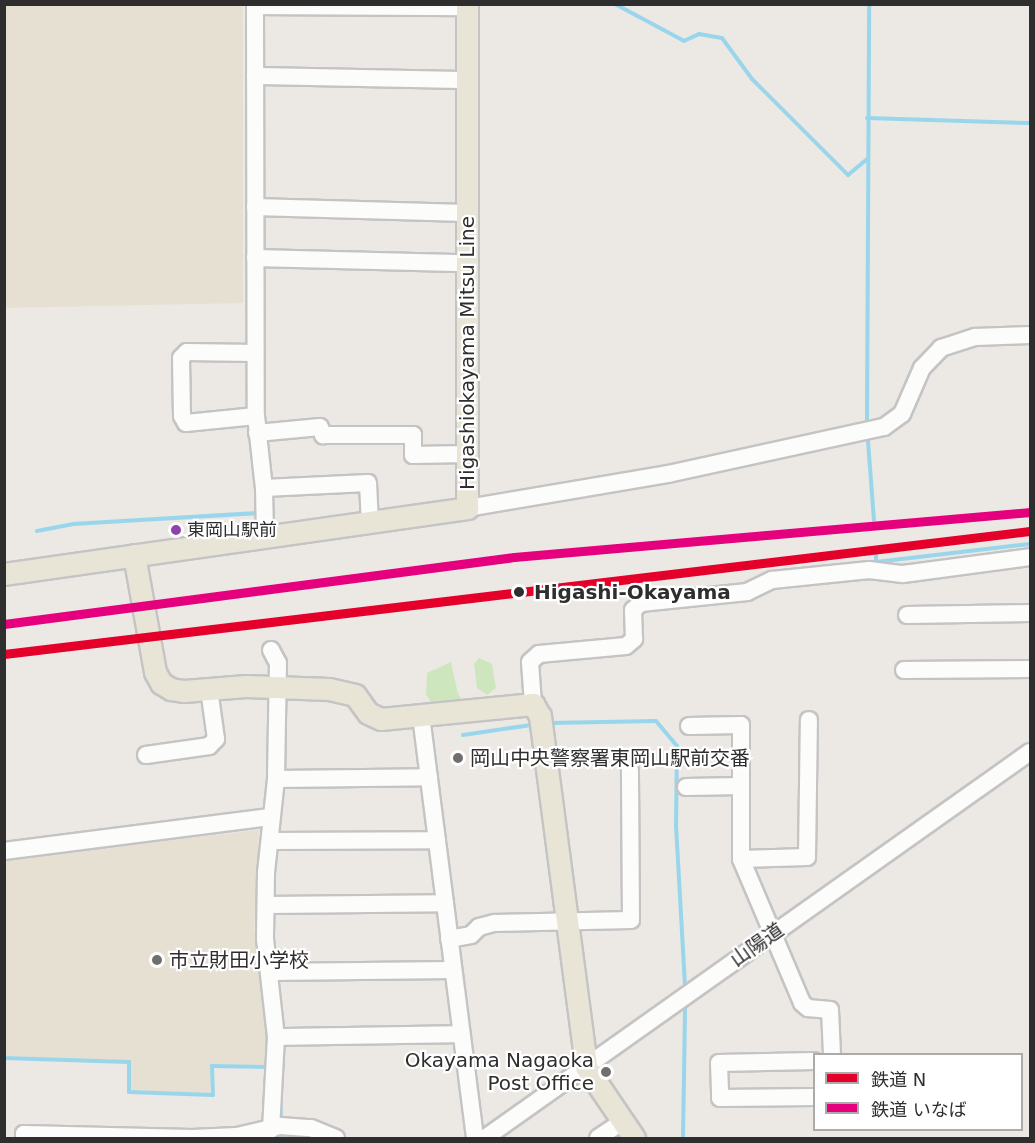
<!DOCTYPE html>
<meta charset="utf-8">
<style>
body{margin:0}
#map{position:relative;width:1035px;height:1143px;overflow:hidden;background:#ece8e4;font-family:"DejaVu Sans","Noto Sans JP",sans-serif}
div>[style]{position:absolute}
.education>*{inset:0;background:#e6e0d3}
.green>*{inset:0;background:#cee6be}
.stream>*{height:4px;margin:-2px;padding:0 2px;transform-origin:2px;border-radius:2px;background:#99d6ec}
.roads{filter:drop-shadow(2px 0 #c5c4c5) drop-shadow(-2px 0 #c5c4c5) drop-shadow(0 2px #c5c4c5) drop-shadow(0 -2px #c5c4c5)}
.minor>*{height:16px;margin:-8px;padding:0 8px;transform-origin:8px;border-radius:8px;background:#fcfcfb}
.major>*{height:21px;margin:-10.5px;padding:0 10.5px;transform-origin:10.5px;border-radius:10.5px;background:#e8e4d6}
.rail-1>*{height:9px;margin:-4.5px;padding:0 4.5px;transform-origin:4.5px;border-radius:4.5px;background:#e4002b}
.rail-2>*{height:9px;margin:-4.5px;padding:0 4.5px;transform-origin:4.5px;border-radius:4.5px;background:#e5007d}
.dots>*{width:16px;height:16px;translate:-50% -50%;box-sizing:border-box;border:3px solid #fff;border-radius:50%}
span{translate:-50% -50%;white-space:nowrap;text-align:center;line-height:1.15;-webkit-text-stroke:4.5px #fff;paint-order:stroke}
.bus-label{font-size:18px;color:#2e2e2e}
.left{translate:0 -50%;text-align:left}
.street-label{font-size:20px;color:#2e2e2e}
.stop-label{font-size:20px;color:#2e2e2e;font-weight:700}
.poi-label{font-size:20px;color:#2e2e2e}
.right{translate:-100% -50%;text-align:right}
.frame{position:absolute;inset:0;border:6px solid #2e2e2e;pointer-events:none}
.legend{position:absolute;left:813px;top:1053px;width:210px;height:78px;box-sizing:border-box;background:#fff;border:2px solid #ababab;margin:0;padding:8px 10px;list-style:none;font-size:18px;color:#2e2e2e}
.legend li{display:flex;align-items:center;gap:12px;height:30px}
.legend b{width:30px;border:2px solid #ababab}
</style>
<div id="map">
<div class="education">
<div style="clip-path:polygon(4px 5px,243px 5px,243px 303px,5px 308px)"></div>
<div style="clip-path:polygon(259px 830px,254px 927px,268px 1033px,268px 1065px,211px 1064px,210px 1093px,131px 1090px,130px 1061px,5px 1056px,5px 859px)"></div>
</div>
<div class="green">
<div style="clip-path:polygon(479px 658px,492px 664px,496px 688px,487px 695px,477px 688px,474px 664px)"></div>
<div style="clip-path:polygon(451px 662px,458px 694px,464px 702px,492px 702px,500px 696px,499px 701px,434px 708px,426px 694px,427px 673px)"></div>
</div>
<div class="stream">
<div style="left:615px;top:4px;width:78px;rotate:28.2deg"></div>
<div style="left:684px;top:41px;width:17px;rotate:-25deg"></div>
<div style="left:699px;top:34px;width:23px;rotate:10deg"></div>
<div style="left:722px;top:38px;width:51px;rotate:53.8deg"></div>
<div style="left:752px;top:79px;width:136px;rotate:45deg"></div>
<div style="left:848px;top:175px;width:25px;rotate:-40deg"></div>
<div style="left:867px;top:118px;width:163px;rotate:1.8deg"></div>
<div style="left:867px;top:419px;width:415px;rotate:-89.7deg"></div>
<div style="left:868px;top:441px;width:79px;rotate:85.7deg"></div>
<div style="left:37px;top:531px;width:37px;rotate:-11deg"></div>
<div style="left:73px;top:524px;width:187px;rotate:-3.4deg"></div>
<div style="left:876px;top:555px;width:7px;rotate:90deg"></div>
<div style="left:876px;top:562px;width:155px;rotate:-6.7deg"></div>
<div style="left:549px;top:723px;width:107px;rotate:-1.1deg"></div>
<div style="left:656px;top:721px;width:33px;rotate:50deg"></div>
<div style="left:677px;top:746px;width:79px;rotate:90.7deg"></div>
<div style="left:676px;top:825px;width:162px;rotate:86.8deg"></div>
<div style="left:463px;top:735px;width:69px;rotate:-8.4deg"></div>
<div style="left:4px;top:1058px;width:125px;rotate:1.8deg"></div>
<div style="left:129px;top:1062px;width:30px;rotate:90deg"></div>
<div style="left:129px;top:1092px;width:84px;rotate:2deg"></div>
<div style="left:213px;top:1095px;width:29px;rotate:-92deg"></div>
<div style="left:212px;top:1066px;width:57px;rotate:1deg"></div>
<div style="left:280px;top:1102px;width:16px;rotate:86deg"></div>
<div style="left:272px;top:1136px;width:16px;rotate:-7deg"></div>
<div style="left:683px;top:1138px;width:134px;rotate:-89.1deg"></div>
</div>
<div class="roads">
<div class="minor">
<div style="left:255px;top:4px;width:412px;rotate:89.9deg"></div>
<div style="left:256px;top:416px;width:72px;rotate:83.7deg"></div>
<div style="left:264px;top:488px;width:49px;rotate:88.8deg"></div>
<div style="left:255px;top:6px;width:212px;rotate:0.3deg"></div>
<div style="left:255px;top:76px;width:211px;rotate:1.1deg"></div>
<div style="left:255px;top:207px;width:211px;rotate:1.6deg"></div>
<div style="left:255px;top:258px;width:211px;rotate:1.4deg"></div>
<div style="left:255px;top:353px;width:68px;rotate:-179.2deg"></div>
<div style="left:187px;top:352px;width:8px;rotate:135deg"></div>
<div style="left:181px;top:358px;width:58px;rotate:89deg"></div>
<div style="left:182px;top:416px;width:8px;rotate:60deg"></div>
<div style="left:186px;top:423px;width:70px;rotate:-5.7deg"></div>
<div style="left:257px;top:433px;width:63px;rotate:-5.4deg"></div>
<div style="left:320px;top:427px;width:9px;rotate:69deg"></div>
<div style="left:323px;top:435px;width:90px"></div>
<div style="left:413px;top:435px;width:20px;rotate:90deg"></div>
<div style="left:413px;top:455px;width:53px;rotate:-1.1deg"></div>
<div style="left:264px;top:488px;width:104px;rotate:-2.8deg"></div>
<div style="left:368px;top:483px;width:41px;rotate:87.2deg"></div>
<div style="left:467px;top:508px;width:204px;rotate:-9.6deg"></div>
<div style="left:668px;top:474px;width:221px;rotate:-12.3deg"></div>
<div style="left:884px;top:427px;width:22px;rotate:-36deg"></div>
<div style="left:902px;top:414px;width:50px;rotate:-66.5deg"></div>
<div style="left:922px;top:368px;width:28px;rotate:-46deg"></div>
<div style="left:941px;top:348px;width:36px;rotate:-18deg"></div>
<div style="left:975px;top:337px;width:55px;rotate:-2.1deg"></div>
<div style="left:907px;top:615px;width:123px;rotate:-0.9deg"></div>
<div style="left:271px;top:650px;width:15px;rotate:62deg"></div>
<div style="left:278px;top:663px;width:116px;rotate:91deg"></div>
<div style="left:276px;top:779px;width:95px;rotate:96.1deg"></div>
<div style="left:266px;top:873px;width:66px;rotate:90.9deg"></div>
<div style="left:265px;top:939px;width:99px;rotate:83.6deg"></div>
<div style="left:276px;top:1037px;width:93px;rotate:93.1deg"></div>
<div style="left:904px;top:670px;width:126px;rotate:-0.5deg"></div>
<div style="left:533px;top:704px;width:42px;rotate:-94.1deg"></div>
<div style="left:530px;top:662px;width:12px;rotate:-42deg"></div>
<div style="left:539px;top:654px;width:87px;rotate:-5.3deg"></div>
<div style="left:626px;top:646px;width:11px;rotate:-41deg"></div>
<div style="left:634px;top:639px;width:29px;rotate:-92deg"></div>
<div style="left:633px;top:610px;width:11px;rotate:-41deg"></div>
<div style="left:641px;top:603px;width:107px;rotate:-5.9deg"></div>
<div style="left:747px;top:592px;width:28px;rotate:-26deg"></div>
<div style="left:772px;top:580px;width:98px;rotate:-5.9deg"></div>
<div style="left:869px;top:570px;width:34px;rotate:7deg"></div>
<div style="left:903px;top:574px;width:128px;rotate:-7.6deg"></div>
<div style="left:421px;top:716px;width:425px;rotate:82.7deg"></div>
<div style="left:689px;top:726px;width:52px;rotate:-1.1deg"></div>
<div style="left:741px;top:725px;width:134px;rotate:90deg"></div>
<div style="left:741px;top:859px;width:156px;rotate:67deg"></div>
<div style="left:802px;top:1003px;width:8px;rotate:40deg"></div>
<div style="left:808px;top:1008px;width:22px;rotate:5deg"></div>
<div style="left:830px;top:1010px;width:44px;rotate:87.4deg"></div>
<div style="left:146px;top:755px;width:64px;rotate:-8.1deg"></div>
<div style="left:209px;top:746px;width:10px;rotate:-45deg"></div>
<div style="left:216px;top:739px;width:50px;rotate:-98deg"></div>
<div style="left:276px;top:779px;width:153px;rotate:-0.7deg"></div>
<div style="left:686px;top:787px;width:54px;rotate:-1.1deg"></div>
<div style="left:270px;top:841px;width:167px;rotate:-0.3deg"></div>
<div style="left:4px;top:851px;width:268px;rotate:-7.3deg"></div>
<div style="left:741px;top:859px;width:66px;rotate:-1.7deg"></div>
<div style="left:807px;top:857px;width:137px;rotate:-89.2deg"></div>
<div style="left:267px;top:905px;width:178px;rotate:-0.6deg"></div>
<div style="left:449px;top:939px;width:22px;rotate:-10deg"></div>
<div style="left:471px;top:935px;width:11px;rotate:-45deg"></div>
<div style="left:479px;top:927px;width:16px;rotate:-15deg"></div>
<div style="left:494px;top:923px;width:137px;rotate:-1.3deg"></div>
<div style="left:631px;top:920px;width:150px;rotate:-90.4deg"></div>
<div style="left:270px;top:972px;width:183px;rotate:-0.6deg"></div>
<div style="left:276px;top:1037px;width:185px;rotate:-0.9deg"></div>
<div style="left:814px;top:1061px;width:95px;rotate:178.8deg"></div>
<div style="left:719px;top:1063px;width:35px;rotate:88deg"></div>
<div style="left:720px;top:1098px;width:94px;rotate:-0.6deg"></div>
<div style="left:24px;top:1138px;width:4px;rotate:-90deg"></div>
<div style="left:24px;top:1134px;width:168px;rotate:1.4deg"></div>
<div style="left:192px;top:1138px;width:45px;rotate:-2.5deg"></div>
<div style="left:237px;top:1136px;width:44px;rotate:-13.1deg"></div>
<div style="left:280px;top:1126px;width:31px;rotate:4deg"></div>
<div style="left:311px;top:1128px;width:27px;rotate:22deg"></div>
<div style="left:485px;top:1138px;width:668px;rotate:-35.31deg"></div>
<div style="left:598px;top:1138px;width:29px;rotate:-34deg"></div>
</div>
<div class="major">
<div style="left:134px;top:555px;width:119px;rotate:79.8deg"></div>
<div style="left:155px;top:672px;width:13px;rotate:61deg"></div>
<div style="left:161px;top:683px;width:12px;rotate:31deg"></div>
<div style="left:171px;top:689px;width:13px;rotate:9deg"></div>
<div style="left:184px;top:691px;width:62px;rotate:-4.6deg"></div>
<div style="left:246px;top:686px;width:83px;rotate:2.1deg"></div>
<div style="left:329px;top:689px;width:27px;rotate:13deg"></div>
<div style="left:355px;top:695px;width:22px;rotate:54deg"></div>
<div style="left:368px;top:713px;width:14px;rotate:25deg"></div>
<div style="left:381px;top:719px;width:153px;rotate:-5.6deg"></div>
<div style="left:533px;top:704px;width:14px;rotate:60deg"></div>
<div style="left:540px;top:716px;width:354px;rotate:82.5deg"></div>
<div style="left:586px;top:1067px;width:86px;rotate:55.9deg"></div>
<div style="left:4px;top:574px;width:468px;rotate:-8.1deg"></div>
<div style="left:467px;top:508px;width:504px;rotate:-90deg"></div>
</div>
</div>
<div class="rail-1">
<div style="left:4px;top:654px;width:1033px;rotate:-6.84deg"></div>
</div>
<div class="rail-2">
<div style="left:4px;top:624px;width:514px;rotate:-7.48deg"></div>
<div style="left:514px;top:557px;width:518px;rotate:-4.98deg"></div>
</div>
<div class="dots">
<div style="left:176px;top:530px;background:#8e44ad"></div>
<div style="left:519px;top:592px;background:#2e2e2e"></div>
<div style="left:458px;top:758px;background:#706f6e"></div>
<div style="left:157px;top:960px;background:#706f6e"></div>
<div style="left:606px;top:1072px;background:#706f6e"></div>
</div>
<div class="bus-label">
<span class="left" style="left:187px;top:530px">東岡山駅前</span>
</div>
<div class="street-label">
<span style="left:467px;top:353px;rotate:-90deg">Higashiokayama Mitsu Line</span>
<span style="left:757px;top:945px;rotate:-35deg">山陽道</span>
</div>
<div class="stop-label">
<span class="left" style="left:534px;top:592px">Higashi-Okayama</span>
</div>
<div class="poi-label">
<span class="left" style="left:470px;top:758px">岡山中央警察署東岡山駅前交番</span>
<span class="left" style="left:169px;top:960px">市立財田小学校</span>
<span class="right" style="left:594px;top:1072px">Okayama Nagaoka<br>Post Office</span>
</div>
<div class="frame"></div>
<ul class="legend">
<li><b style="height:8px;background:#e4002b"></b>鉄道 N</li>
<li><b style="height:8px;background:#e5007d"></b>鉄道 いなば</li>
</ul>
</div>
